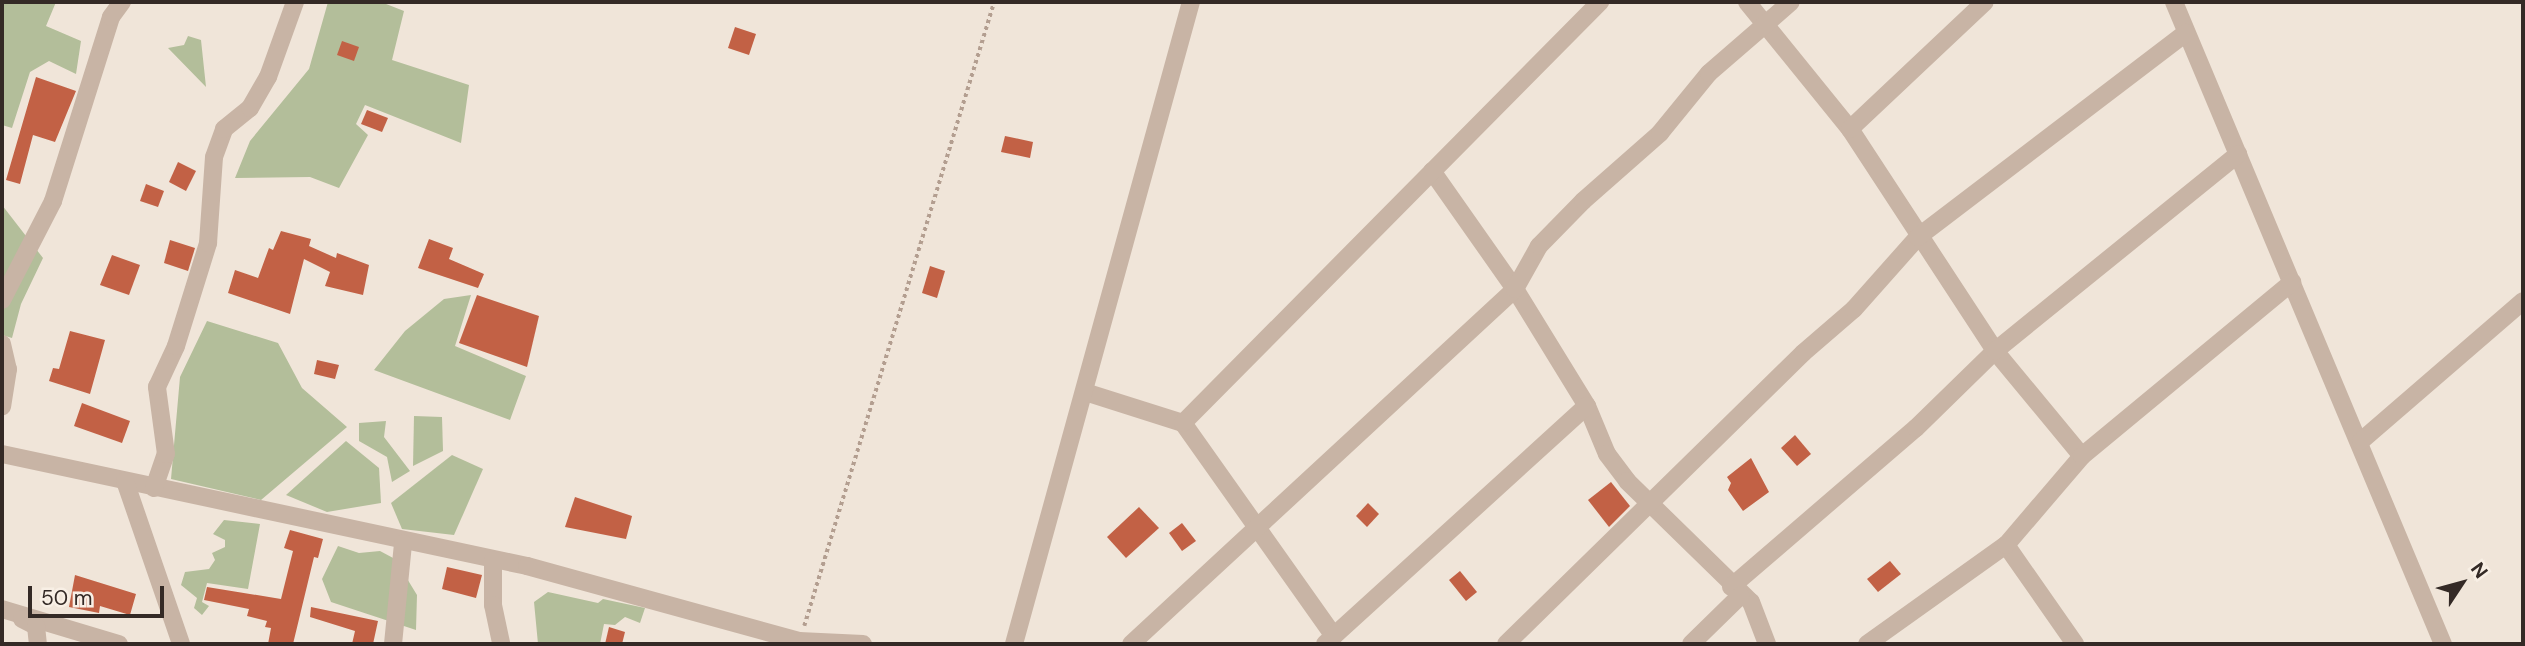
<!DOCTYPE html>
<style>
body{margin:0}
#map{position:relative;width:2525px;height:646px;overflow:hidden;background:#f0e5d9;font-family:"DM Sans",sans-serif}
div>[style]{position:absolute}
.green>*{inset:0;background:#b3be9a}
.building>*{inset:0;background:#c26145}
.path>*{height:3.5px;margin-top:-1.75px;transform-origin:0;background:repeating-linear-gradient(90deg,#b39e90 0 3.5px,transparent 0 7px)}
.minor>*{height:18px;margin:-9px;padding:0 9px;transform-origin:9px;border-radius:9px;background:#c8b4a5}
span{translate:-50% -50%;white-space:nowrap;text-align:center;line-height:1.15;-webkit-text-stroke:5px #f8efe5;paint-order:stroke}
.frame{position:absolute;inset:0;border:4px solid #342a26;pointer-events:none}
.north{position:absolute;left:2427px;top:548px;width:70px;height:70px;-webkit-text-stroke:5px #f8efe5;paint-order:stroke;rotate:54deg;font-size:19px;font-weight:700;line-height:28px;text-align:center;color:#342a26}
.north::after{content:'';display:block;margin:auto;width:24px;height:32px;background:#342a26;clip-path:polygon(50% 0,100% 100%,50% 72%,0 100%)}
.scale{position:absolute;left:28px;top:586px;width:136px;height:32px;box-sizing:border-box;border:4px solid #342a26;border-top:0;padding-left:9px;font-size:21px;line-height:24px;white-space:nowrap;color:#342a26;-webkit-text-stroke:5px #f8efe5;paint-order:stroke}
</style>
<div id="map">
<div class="green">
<div style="clip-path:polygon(2px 2px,56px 2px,46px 26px,81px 41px,76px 74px,49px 61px,30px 72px,12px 128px,2px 125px)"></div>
<div style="clip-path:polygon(328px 2px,381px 2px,404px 11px,392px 60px,469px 85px,461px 143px,365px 105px,356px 124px,368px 135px,339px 188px,310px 177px,235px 178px,250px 141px,309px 69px)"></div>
<div style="clip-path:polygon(188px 36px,201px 40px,206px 87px,168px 48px,184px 45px)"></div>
<div style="clip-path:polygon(2px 205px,43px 258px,21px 304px,12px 338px,2px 335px)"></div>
<div style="clip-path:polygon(471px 295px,455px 346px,526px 376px,510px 420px,374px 370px,405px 331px,444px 299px)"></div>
<div style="clip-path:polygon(207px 321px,278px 343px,302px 388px,347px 427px,261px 500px,171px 479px,180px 377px)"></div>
<div style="clip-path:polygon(414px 416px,442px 417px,443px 451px,413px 466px)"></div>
<div style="clip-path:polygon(386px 421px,384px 437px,410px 471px,392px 482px,387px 457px,359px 441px,359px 423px)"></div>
<div style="clip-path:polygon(346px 441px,379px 468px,381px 503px,327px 512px,286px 495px)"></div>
<div style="clip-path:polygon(452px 455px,483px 469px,454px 535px,402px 529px,391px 503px)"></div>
<div style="clip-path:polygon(224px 520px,260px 524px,248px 589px,207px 583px,202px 602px,209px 606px,202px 615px,194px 608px,197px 598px,181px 585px,185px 572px,209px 569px,215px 560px,212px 553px,225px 547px,225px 540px,213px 534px)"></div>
<div style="clip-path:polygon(338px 546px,359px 553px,380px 551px,395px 559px,417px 595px,416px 630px,331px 602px,322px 579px)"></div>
<div style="clip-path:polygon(548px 592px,598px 603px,603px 599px,645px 608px,640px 623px,625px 617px,615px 625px,604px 624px,600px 644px,538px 644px,534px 602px)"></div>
</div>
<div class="building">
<div style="clip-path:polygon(735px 27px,756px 34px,749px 55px,728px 48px)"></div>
<div style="clip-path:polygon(342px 41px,359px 47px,354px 61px,337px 55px)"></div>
<div style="clip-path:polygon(36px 77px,76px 91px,55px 142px,33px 135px,20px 184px,6px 180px)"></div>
<div style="clip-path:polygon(367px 110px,388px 118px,382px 132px,361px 124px)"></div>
<div style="clip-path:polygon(1005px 136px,1033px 142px,1030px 158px,1001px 152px)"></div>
<div style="clip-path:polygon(178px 162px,196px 171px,186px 191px,169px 182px)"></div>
<div style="clip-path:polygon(146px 184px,164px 191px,158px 207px,140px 201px)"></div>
<div style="clip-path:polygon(281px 231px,311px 239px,309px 246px,336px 258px,337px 253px,369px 265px,363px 295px,325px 286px,330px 272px,304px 259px,290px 314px,228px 293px,235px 270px,258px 278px,269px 248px,273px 250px)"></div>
<div style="clip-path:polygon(429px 239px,453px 248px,449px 259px,484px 274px,478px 288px,418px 268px)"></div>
<div style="clip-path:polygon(170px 240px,195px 248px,188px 271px,164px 263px)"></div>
<div style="clip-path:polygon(112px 255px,140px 265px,129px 295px,100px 285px)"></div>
<div style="clip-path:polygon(930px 266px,945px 271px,937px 298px,922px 293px)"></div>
<div style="clip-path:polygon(477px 295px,539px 316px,527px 367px,459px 343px)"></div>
<div style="clip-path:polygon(70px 331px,105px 340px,90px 394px,49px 381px,53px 368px,59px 369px)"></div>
<div style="clip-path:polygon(317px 360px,339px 365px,335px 379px,314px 374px)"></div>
<div style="clip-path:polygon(82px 403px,130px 421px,122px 443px,74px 426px)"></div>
<div style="clip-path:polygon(1795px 435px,1811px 454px,1797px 466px,1781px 448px)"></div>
<div style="clip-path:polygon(1751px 458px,1769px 492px,1743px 511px,1728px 490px,1731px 483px,1727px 477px)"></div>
<div style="clip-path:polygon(1611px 482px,1630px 506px,1609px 527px,1588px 500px)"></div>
<div style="clip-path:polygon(575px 497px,632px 516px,626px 539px,565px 527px)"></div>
<div style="clip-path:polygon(1368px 503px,1379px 514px,1367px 527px,1356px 516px)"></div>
<div style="clip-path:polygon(1139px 507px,1159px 528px,1126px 558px,1107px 537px)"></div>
<div style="clip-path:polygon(1182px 523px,1196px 541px,1182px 551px,1169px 533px)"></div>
<div style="clip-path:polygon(290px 530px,323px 539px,318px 558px,314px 557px,293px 644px,268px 644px,271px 628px,265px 627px,267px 621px,247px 616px,249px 609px,204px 600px,207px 587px,281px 599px,293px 551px,284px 548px)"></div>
<div style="clip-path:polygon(1890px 561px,1901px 574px,1878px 592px,1867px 579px)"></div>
<div style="clip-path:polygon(447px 567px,482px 575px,476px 598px,442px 589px)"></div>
<div style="clip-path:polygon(1460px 571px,1477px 592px,1466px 601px,1449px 580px)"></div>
<div style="clip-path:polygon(75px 575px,136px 594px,130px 615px,100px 606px,99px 613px,69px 607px)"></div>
<div style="clip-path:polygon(311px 607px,378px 621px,373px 644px,352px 644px,355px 631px,310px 617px)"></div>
<div style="clip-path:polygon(609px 627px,625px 632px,622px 644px,605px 644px)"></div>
</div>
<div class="path">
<div style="left:804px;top:626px;width:652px;rotate:-73.07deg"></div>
</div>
<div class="minor">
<div style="left:1747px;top:2px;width:164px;rotate:51deg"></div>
<div style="left:1850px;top:129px;width:265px;rotate:56.8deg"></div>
<div style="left:1995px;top:351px;width:136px;rotate:50.4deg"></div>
<div style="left:2174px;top:2px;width:696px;rotate:67.27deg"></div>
<div style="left:1850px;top:129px;width:185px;rotate:-43.3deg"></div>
<div style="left:1432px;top:171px;width:144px;rotate:54.9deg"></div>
<div style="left:1515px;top:289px;width:137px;rotate:58.4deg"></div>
<div style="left:1587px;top:406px;width:52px;rotate:67.4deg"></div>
<div style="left:1607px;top:454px;width:34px;rotate:53deg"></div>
<div style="left:1627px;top:481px;width:173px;rotate:44.3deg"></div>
<div style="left:1751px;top:602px;width:45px;rotate:69.1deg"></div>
<div style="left:2px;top:300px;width:111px;rotate:-62.7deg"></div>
<div style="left:53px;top:201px;width:193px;rotate:-72.5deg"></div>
<div style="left:111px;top:17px;width:19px;rotate:-54deg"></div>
<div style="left:2px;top:344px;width:26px;rotate:77deg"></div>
<div style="left:8px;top:369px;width:38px;rotate:99deg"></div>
<div style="left:1085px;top:392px;width:103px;rotate:17.6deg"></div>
<div style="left:1183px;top:423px;width:261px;rotate:54.7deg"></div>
<div style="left:1183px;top:423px;width:593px;rotate:-45.27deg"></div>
<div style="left:2361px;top:441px;width:214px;rotate:-40.8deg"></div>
<div style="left:2px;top:454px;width:537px;rotate:12.04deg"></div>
<div style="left:527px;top:566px;width:282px;rotate:15.4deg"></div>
<div style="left:799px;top:641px;width:64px;rotate:2.7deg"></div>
<div style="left:125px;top:481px;width:172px;rotate:71deg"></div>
<div style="left:154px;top:488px;width:36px;rotate:-71deg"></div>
<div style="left:166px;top:454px;width:68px;rotate:-97.7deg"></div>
<div style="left:157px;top:387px;width:45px;rotate:-65.1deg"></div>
<div style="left:176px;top:346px;width:108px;rotate:-72.7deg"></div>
<div style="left:208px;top:243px;width:86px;rotate:-86deg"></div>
<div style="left:214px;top:157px;width:30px;rotate:-70deg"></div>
<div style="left:224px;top:129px;width:33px;rotate:-39deg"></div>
<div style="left:250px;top:108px;width:36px;rotate:-60deg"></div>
<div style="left:268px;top:77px;width:80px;rotate:-70.2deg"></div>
<div style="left:2006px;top:545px;width:121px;rotate:55.1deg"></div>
<div style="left:493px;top:560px;width:45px;rotate:90deg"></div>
<div style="left:493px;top:605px;width:40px;rotate:78deg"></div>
<div style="left:1731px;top:587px;width:244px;rotate:-40.7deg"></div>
<div style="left:1916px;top:428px;width:110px;rotate:-44.3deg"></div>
<div style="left:1995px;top:351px;width:313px;rotate:-39deg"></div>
<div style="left:2px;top:609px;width:122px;rotate:16.7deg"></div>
<div style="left:22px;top:619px;width:16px;rotate:27deg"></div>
<div style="left:36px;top:626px;width:18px;rotate:84deg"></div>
<div style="left:393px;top:644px;width:101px;rotate:-84.3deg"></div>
<div style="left:1014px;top:644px;width:666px;rotate:-74.59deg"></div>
<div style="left:1131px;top:644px;width:523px;rotate:-42.75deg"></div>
<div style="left:1515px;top:289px;width:49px;rotate:-60.8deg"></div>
<div style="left:1539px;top:246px;width:63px;rotate:-45.6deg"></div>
<div style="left:1583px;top:201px;width:103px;rotate:-41.4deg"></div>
<div style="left:1660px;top:133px;width:77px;rotate:-50.8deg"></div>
<div style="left:1709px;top:73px;width:108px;rotate:-40.9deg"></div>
<div style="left:1325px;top:644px;width:354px;rotate:-42.3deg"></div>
<div style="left:1506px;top:644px;width:416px;rotate:-44.4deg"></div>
<div style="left:1803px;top:353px;width:67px;rotate:-40.8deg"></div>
<div style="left:1854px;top:309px;width:96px;rotate:-48.4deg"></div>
<div style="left:1918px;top:237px;width:337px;rotate:-37.3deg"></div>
<div style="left:1691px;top:644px;width:69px;rotate:-44.4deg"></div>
<div style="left:1867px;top:644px;width:171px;rotate:-35.5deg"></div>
<div style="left:2006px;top:545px;width:117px;rotate:-49.5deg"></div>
<div style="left:2082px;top:456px;width:273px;rotate:-39.6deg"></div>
</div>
<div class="frame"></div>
<div class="north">N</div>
<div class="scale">50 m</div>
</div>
